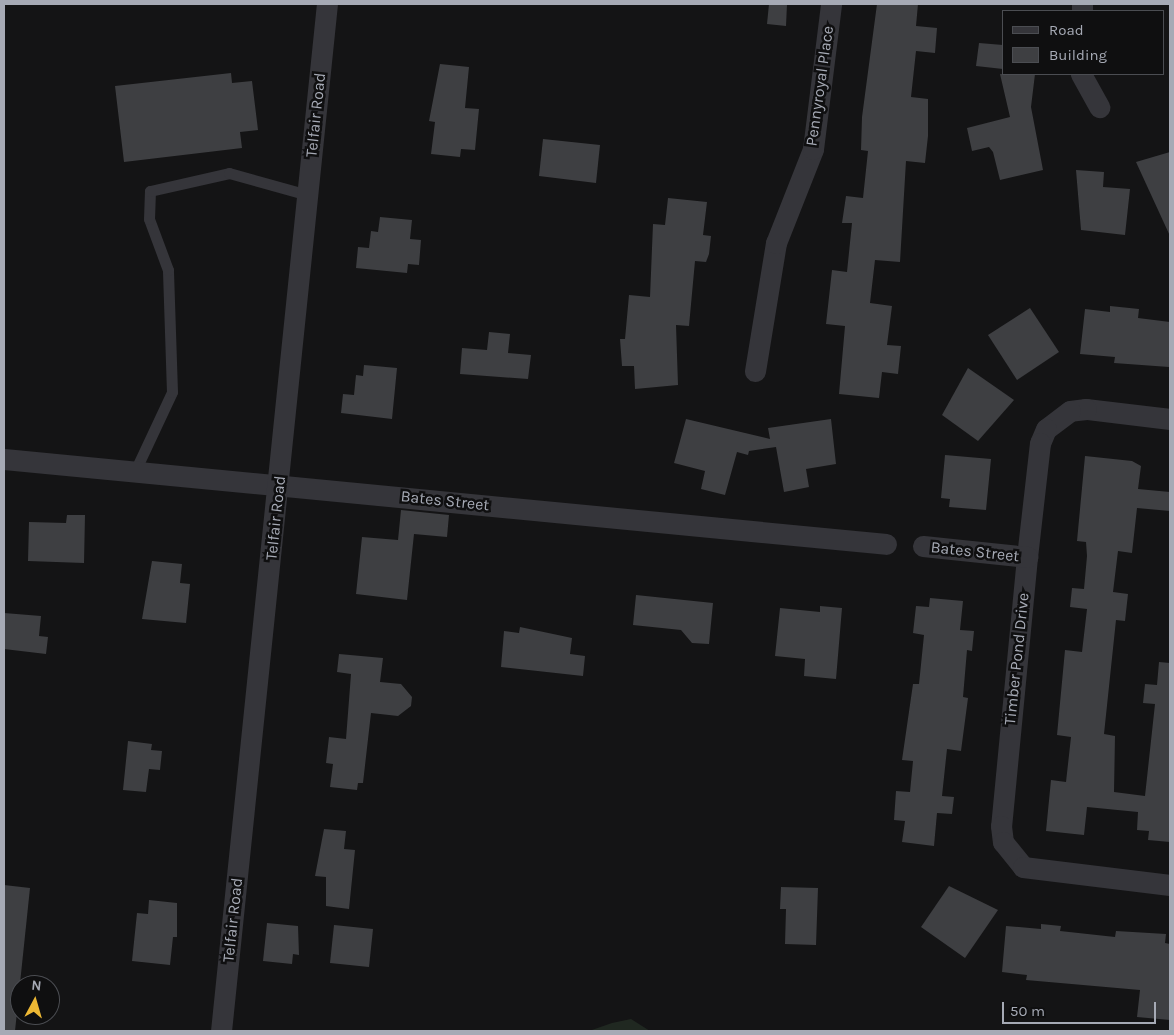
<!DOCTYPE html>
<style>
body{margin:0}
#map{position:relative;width:1174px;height:1035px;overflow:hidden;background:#141415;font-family:Karla,sans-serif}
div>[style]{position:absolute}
.green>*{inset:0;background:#202821}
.building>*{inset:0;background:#3e3f42}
.service>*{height:11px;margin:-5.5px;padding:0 5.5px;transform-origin:5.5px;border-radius:5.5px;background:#35353a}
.minor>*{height:21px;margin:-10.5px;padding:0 10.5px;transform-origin:10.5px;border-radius:10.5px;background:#35353a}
span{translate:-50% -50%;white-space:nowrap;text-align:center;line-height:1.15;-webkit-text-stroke:5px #0f0f10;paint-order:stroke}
.street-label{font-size:16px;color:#a6aab5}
.frame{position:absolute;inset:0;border:5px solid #a6aab5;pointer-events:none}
.legend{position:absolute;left:1002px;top:10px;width:162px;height:65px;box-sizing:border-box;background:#0f0f10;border:1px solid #4b4d52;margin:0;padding:6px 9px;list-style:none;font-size:15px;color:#a6aab5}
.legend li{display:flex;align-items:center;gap:10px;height:25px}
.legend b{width:25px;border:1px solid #4b4d52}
.north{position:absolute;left:10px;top:975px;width:50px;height:50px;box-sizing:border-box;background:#0f0f10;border:1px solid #4b4d52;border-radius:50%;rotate:6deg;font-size:14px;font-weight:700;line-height:20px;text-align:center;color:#a6aab5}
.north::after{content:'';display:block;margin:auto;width:18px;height:22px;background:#edb834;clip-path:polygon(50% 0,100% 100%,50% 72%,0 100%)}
.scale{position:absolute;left:1002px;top:1002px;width:154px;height:22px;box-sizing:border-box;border:2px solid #a6aab5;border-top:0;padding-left:6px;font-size:15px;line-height:18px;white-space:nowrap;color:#a6aab5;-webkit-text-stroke:4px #0f0f10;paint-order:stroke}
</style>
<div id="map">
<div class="green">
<div style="clip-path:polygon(631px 1019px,650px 1031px,589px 1031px,612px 1023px)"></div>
</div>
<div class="building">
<div style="clip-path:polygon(769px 4px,787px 4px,786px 26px,767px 24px)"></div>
<div style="clip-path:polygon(877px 4px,918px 4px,916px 26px,937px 28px,935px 53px,916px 51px,911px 97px,928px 99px,928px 136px,925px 163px,906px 161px,900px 262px,875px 260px,870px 303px,892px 306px,887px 345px,901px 346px,898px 374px,882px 372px,879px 398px,839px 394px,845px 326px,826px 324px,832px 270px,847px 272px,852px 223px,842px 223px,846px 196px,863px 198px,868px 151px,861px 150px,862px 117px)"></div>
<div style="clip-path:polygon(979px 43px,1003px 45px,1003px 69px,976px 66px)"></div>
<div style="clip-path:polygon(440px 64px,469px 67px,465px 108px,479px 109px,475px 150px,461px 149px,460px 157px,431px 154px,435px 122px,429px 121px)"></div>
<div style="clip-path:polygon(231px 73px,232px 83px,252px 81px,258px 130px,240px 132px,242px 148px,124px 162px,115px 86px)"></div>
<div style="clip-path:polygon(1000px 74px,1035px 74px,1031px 107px,1043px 170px,1000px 180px,993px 152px,989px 147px,972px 151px,967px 128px,1010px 117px)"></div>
<div style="clip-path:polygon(543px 139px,600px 145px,596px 183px,539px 176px)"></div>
<div style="clip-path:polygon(1170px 152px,1170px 236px,1136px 162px)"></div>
<div style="clip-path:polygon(1076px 170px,1104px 172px,1103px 187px,1130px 189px,1125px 235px,1081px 230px)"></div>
<div style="clip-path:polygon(668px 198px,707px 202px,703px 235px,711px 236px,709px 254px,706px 262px,695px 261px,689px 326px,676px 325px,678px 385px,635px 389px,634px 366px,622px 366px,620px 339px,625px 339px,629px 295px,650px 297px,653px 224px,665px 225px)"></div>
<div style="clip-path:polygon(380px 217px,412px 220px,410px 239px,421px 240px,419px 265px,408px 264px,407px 273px,356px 268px,358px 247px,369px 248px,371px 231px,378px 232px)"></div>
<div style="clip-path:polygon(1110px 306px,1139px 309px,1138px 318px,1170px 322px,1169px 367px,1114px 363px,1115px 357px,1080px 354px,1085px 309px,1110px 312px)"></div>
<div style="clip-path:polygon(1030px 308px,1059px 352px,1017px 380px,988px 335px)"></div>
<div style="clip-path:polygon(489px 332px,510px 334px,508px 353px,531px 355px,528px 379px,460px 374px,462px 348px,487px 350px)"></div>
<div style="clip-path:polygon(364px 365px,397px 368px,392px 419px,341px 413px,343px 394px,354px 395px,356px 375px,363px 376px)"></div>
<div style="clip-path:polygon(968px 368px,1014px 400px,978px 441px,942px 415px)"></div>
<div style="clip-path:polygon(686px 419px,770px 439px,768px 428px,831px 419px,836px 464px,806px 469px,809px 487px,784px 492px,776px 447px,749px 451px,748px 455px,737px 452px,725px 495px,701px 489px,705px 471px,674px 463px)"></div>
<div style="clip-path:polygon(945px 455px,991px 459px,986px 510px,949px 507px,950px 499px,941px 498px)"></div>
<div style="clip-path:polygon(1085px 456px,1132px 461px,1141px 466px,1138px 489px,1170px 492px,1170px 511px,1137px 508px,1132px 553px,1118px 551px,1113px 592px,1128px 594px,1125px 621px,1116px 620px,1104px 734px,1115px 736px,1114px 792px,1145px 796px,1155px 704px,1143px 703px,1145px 684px,1157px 685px,1159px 662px,1170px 663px,1170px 842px,1148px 840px,1149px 831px,1137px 830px,1138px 812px,1087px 807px,1084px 835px,1046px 831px,1051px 780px,1066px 782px,1071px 737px,1057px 735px,1065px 650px,1082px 652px,1087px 609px,1070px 607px,1072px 588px,1084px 589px,1087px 556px,1086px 542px,1077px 541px)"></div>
<div style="clip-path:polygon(401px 510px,449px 515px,447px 537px,414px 534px,407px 600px,356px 594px,362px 537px,398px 540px)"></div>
<div style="clip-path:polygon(67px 515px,85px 515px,84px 563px,28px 561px,29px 522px,66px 523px)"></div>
<div style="clip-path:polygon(152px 561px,182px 564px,180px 583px,190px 584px,186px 623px,142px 619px)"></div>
<div style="clip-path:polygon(636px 595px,713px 603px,709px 644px,692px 643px,681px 630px,633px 625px)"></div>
<div style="clip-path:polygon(930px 598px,963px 601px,960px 630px,974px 631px,972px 651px,967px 650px,963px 697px,968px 698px,961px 751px,947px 749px,942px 796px,954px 797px,952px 814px,937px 813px,934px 846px,902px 842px,905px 821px,894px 820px,896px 791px,910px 792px,913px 761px,902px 760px,913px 684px,919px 684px,924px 635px,913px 633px,916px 606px,929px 607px)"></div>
<div style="clip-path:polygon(820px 606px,842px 608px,836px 679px,804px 676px,805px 659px,775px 656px,780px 608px,820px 612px)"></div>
<div style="clip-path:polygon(4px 613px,41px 616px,39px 636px,48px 637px,46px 654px,4px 649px)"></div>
<div style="clip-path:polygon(520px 627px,572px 638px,570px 654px,585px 656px,583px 676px,501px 667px,504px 631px,519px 633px)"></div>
<div style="clip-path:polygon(339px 654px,383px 658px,380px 682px,401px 684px,412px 697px,411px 706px,398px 716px,371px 713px,363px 783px,358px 783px,357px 790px,330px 787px,333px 764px,326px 763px,329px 737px,346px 739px,351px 674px,337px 672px)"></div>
<div style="clip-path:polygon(128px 741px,152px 744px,151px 750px,162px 751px,160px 770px,149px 769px,146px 792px,123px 790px)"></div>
<div style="clip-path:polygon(324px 829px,346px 831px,344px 849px,355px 850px,349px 909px,326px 906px,326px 877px,315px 876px)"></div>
<div style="clip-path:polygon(4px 885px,30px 888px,15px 1031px,4px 1031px)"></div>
<div style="clip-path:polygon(949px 886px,998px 910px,965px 958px,921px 927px)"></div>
<div style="clip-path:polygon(781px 887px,818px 888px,816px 945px,785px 944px,786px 909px,780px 909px)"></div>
<div style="clip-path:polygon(149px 900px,177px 903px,177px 937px,173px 937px,170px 965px,132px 961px,137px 913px,148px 914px)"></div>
<div style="clip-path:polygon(267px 923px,298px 926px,299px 955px,293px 954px,292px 964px,263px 961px)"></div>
<div style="clip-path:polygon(1041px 924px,1061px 926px,1060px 931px,1115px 937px,1116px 931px,1166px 934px,1165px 943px,1170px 944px,1170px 1020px,1137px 1017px,1140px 990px,1026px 980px,1027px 975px,1002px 972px,1006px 926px,1041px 929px)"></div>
<div style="clip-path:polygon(334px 925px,373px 929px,369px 967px,330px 963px)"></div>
</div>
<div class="service">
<div style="left:135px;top:471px;width:87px;rotate:-64.9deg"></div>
<div style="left:172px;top:392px;width:122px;rotate:-91.9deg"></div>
<div style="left:168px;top:270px;width:54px;rotate:-110.4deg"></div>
<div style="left:149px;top:219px;width:28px;rotate:-88deg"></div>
<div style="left:150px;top:191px;width:81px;rotate:-12.8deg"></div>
<div style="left:229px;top:173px;width:82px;rotate:15.6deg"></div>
</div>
<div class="minor">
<div style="left:1082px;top:11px;width:7px;rotate:-90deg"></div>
<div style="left:1081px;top:74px;width:38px;rotate:61deg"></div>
<div style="left:755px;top:371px;width:130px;rotate:-80.7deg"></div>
<div style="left:776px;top:243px;width:101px;rotate:-68.5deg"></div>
<div style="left:813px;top:149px;width:146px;rotate:-82.9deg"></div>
<div style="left:1170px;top:419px;width:85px;rotate:-173.2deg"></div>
<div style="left:1086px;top:409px;width:16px;rotate:173deg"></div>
<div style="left:1070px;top:411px;width:30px;rotate:143deg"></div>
<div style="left:1046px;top:429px;width:15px;rotate:113deg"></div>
<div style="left:1040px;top:443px;width:115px;rotate:96.5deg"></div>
<div style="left:1027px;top:557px;width:270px;rotate:95.5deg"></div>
<div style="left:1001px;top:826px;width:16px;rotate:83deg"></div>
<div style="left:1003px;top:842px;width:32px;rotate:51deg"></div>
<div style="left:1023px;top:867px;width:148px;rotate:7deg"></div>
<div style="left:4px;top:459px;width:886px;rotate:5.5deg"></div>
<div style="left:923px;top:546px;width:105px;rotate:6deg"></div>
<div style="left:221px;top:1031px;width:1032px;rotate:-84.11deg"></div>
</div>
<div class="street-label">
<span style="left:820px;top:86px;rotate:-82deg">Pennyroyal Place</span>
<span style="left:316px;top:115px;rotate:-84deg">Telfair Road</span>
<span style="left:445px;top:501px;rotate:6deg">Bates Street</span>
<span style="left:276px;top:518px;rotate:-84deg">Telfair Road</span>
<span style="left:975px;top:552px;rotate:6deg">Bates Street</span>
<span style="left:1017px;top:659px;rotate:-84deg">Timber Pond Drive</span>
<span style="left:233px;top:920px;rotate:-84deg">Telfair Road</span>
</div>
<div class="frame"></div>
<ul class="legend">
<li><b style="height:6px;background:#35353a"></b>Road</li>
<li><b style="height:14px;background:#3e3f42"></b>Building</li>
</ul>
<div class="north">N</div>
<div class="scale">50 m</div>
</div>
